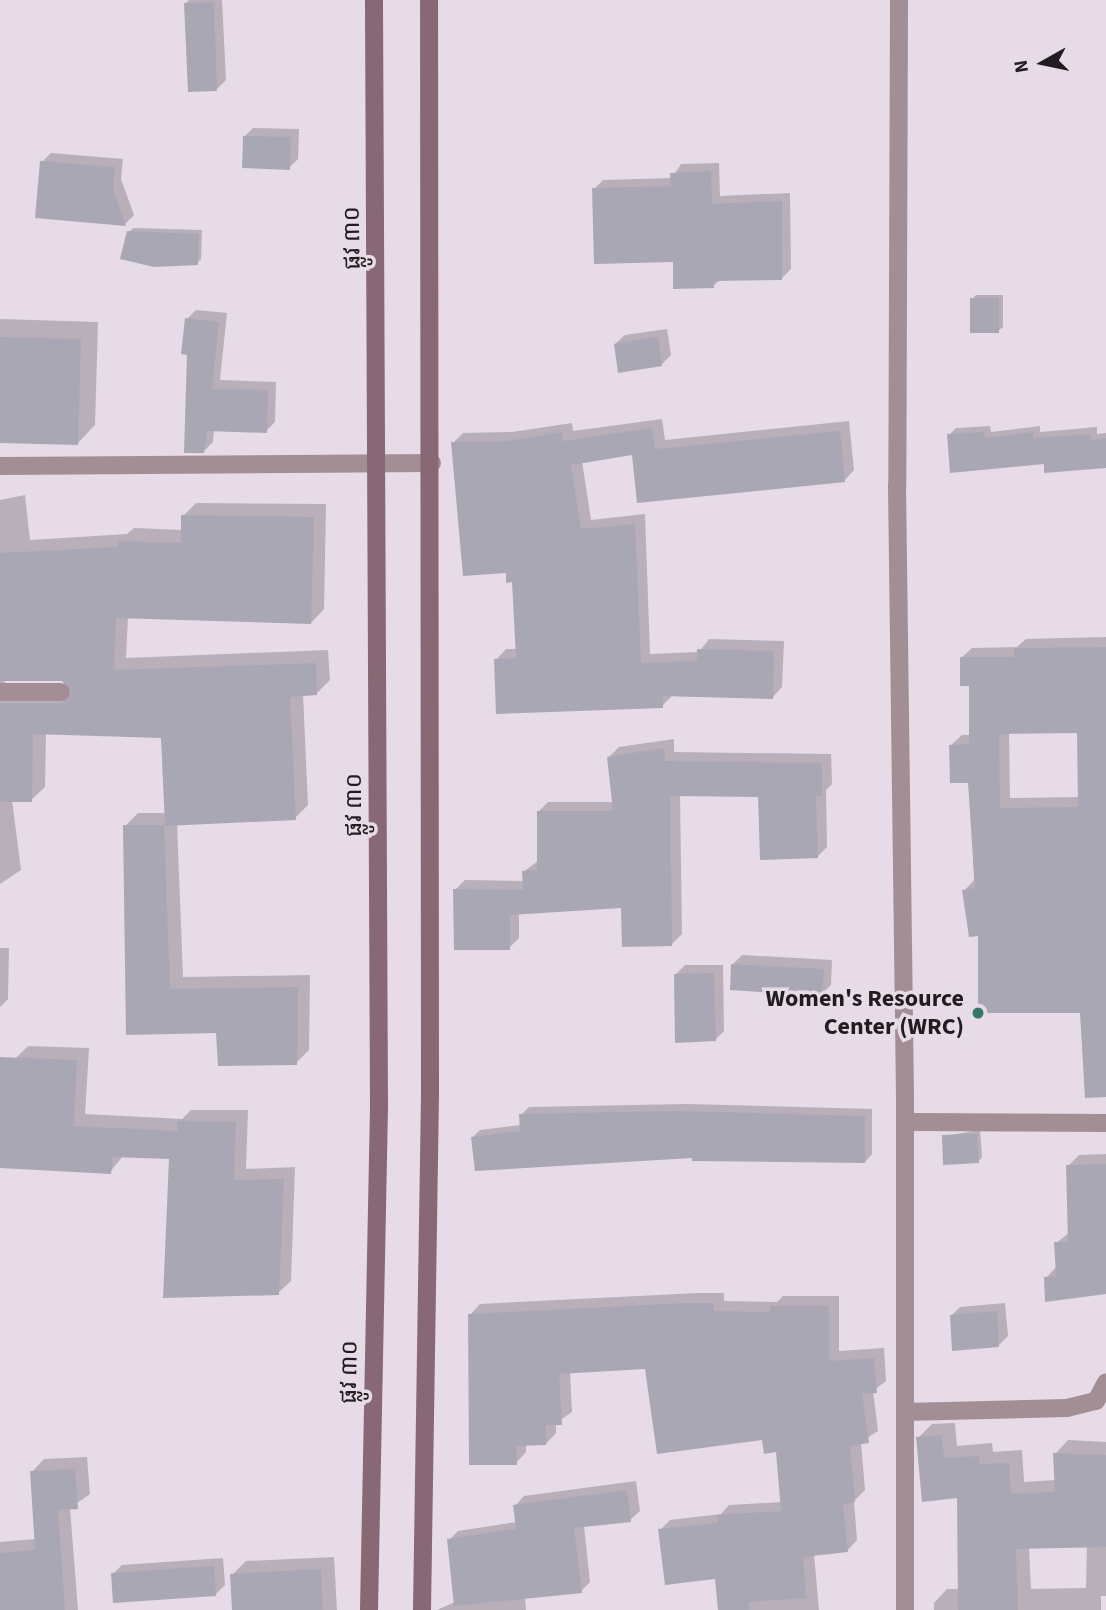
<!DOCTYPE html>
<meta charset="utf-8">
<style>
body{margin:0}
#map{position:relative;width:1106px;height:1610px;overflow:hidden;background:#e6dbe6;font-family:"Source Sans 3","Noto Sans Khmer",sans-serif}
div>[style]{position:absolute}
.shadow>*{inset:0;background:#0003}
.building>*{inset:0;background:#aaa7b4}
.street>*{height:18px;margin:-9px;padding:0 9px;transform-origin:9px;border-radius:9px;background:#a48e96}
.secondary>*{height:18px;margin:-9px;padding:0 9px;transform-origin:9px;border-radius:9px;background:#876874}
.dots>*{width:19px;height:19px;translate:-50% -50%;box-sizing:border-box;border:4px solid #e6dbe6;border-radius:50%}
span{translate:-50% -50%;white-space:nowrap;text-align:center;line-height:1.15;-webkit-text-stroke:7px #e6dbe6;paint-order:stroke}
.street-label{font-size:24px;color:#201c20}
.poi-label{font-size:24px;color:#201c20;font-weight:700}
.right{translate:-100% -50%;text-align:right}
.north{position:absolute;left:1008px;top:28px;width:70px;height:70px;-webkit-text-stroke:5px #e6dbe6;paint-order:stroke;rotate:261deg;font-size:19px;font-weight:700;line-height:28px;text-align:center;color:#201c20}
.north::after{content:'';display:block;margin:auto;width:24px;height:32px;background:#201c20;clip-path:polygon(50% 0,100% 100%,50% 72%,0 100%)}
</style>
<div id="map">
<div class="shadow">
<div style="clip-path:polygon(189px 0,222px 0,226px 80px,217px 89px,186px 3px)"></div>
<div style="clip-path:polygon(253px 128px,299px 129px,298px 159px,289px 168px,244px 137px)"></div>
<div style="clip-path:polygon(51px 153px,123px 159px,121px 179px,134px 215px,125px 224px,42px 162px)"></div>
<div style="clip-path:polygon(719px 163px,720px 196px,790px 193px,791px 269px,782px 278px,720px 280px,713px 286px,674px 260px,594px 189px,603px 180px,672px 178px,681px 164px)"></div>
<div style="clip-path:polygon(133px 228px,202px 230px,201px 259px,197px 263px,129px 232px)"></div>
<div style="clip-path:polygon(976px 295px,1003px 295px,1003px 327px,998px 331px,972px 299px)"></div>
<div style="clip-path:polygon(196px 310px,227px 313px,220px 380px,276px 382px,275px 422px,266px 431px,214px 429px,213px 442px,204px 451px,187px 319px)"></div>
<div style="clip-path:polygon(0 319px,98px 322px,95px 425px,78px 443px,0 441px)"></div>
<div style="clip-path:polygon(667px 329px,671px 355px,662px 364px,615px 344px,625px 335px)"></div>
<div style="clip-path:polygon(662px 419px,665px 440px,849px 421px,854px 470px,844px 481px,633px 453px,582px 461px,591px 520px,645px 514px,650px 654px,699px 652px,709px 639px,784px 641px,782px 687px,772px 698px,672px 696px,662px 706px,496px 660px,506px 649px,517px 649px,514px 580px,453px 443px,463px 433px,512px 432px,572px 423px,573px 431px)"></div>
<div style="clip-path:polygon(990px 426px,991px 432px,1040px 426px,1040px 432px,1097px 427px,1097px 434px,1106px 433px,1106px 466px,1045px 462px,949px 435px,956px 428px)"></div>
<div style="clip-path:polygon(evenodd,25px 495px,30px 540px,127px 534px,134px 528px,183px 530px,183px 516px,196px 503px,326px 504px,324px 609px,311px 623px,128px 617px,126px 658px,328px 650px,330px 680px,317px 693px,303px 694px,308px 805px,295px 818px,177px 823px,183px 977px,310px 975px,309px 1050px,296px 1063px,217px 1032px,128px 1033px,125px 826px,138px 813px,166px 813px,163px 736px,46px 733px,45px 787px,31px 800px,12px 800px,21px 870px,0 884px,0 500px,25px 495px,2px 679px,62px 679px,73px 691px,13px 691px,2px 679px)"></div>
<div style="clip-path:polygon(evenodd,1106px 637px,1106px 1065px,1082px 1011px,979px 934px,964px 891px,974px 880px,970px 781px,951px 745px,962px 735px,971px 735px,971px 684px,961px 658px,972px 648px,1017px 647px,1026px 639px,1106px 637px,1009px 732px,1079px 732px,1080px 797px,1010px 798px,1009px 732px)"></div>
<div style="clip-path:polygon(674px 739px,674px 752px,831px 754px,832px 784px,826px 790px,827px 847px,817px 857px,760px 795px,680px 794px,682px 934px,672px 944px,623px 907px,519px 913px,519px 938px,509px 948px,455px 890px,465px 880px,524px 881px,523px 872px,538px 861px,538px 812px,548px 802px,613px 802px,609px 757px,619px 747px)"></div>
<div style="clip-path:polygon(0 948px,9px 948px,8px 999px,0 1007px)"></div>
<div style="clip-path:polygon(742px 955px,832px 960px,831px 985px,822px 994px,733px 964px)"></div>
<div style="clip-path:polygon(685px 965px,723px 965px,724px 1031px,715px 1040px,676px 974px)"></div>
<div style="clip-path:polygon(28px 1046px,89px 1048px,85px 1114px,182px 1119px,191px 1110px,248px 1110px,246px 1169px,295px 1167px,291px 1281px,278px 1293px,171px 1158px,123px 1156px,110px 1172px,0 1167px,0 1113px,16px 1058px)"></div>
<div style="clip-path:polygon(687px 1104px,872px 1109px,872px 1154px,865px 1162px,694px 1156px,472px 1138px,480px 1130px,521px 1125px,521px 1115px,529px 1107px)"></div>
<div style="clip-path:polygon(980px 1130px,982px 1157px,978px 1162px,944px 1136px)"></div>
<div style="clip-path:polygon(1106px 1154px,1106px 1294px,1046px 1278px,1057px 1266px,1056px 1243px,1070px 1232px,1068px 1166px,1079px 1155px)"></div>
<div style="clip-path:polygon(698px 1293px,724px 1293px,724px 1301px,777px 1302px,783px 1296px,839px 1296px,839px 1351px,884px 1348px,886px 1381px,873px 1391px,878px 1431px,861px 1442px,865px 1490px,854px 1501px,857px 1540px,847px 1551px,814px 1554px,819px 1610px,720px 1610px,717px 1577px,660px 1530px,670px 1520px,721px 1514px,729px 1505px,782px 1502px,778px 1450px,647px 1367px,570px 1372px,572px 1412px,556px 1423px,556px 1433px,546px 1444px,526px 1444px,526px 1452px,516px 1463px,470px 1315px,480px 1304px)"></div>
<div style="clip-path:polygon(1005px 1303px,1008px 1336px,999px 1345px,951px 1316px,960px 1307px)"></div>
<div style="clip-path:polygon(evenodd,955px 1423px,957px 1446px,992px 1443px,993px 1452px,1022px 1450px,1024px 1482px,1056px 1480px,1055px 1454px,1068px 1440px,1106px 1442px,1106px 1596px,1101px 1596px,1101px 1610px,934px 1610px,934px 1603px,947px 1589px,959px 1589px,959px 1497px,918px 1438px,932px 1424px,955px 1423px,1087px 1546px,1086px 1588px,1031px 1589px,1029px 1547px,1087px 1546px)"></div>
<div style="clip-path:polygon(87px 1457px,90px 1494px,70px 1508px,78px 1610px,0 1610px,0 1542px,36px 1539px,32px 1472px,44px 1459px)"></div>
<div style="clip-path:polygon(636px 1481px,640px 1511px,630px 1520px,584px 1526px,590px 1582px,581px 1591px,525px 1598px,526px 1610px,437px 1610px,455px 1602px,449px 1540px,458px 1531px,517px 1522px,515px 1506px,524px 1496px)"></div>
<div style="clip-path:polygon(334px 1557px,337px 1610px,234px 1610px,232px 1575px,246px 1561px)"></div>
<div style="clip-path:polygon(223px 1558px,225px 1585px,216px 1594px,113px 1574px,122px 1565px)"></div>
</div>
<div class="building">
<div style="clip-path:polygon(214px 2px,217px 91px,188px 92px,184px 3px)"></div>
<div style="clip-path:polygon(243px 136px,291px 137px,290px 170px,242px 168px)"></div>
<div style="clip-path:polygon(40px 161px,115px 167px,113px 189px,126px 226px,35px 218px)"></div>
<div style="clip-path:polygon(711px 171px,712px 204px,782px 201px,782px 280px,714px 281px,714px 288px,673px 289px,673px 262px,594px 264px,592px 188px,671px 186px,670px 173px)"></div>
<div style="clip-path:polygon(127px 231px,199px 234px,198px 265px,154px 267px,120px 259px)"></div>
<div style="clip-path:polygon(970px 298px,999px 298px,999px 333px,970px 333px)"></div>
<div style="clip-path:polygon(185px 318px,219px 322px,212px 389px,268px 390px,267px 433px,207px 431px,204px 453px,184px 453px,187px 355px,181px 354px)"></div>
<div style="clip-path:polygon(0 337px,81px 339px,78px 445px,0 443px)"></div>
<div style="clip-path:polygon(658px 337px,662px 366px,618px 373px,614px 344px)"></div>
<div style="clip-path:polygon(652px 428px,655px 449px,840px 431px,845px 482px,637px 503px,632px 455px,571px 465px,581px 529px,635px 524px,641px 663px,697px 661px,697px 649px,774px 651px,773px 699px,663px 696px,663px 708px,496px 714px,494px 659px,516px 658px,512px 582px,506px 583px,506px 573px,463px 576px,451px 442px,500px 442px,562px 432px,563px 441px)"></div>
<div style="clip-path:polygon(984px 432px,985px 438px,1033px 432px,1034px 438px,1091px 434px,1091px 440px,1106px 438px,1106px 468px,1044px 473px,1044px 464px,950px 473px,947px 434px)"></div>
<div style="clip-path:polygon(181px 515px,314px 517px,311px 624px,116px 618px,114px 670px,316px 663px,317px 695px,290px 697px,296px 820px,165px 826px,161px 738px,33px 734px,32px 802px,0 802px,0 703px,62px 703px,72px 693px,62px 681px,0 681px,0 553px,118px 547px,119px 541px,181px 543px)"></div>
<div style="clip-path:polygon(evenodd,1106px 647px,1106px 1097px,1085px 1098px,1080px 1013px,978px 1013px,978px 936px,969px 937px,962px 890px,975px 888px,968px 783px,950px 783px,949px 745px,969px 744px,969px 686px,960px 686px,960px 657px,1014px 657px,1014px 648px,1106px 647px,1077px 733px,1078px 807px,1000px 808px,999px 734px,1077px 733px)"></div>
<div style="clip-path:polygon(664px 748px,665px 761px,822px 763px,822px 796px,816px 796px,818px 858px,760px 860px,758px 797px,670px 796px,672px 946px,622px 947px,621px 908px,510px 915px,510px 950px,454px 950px,453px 889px,523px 890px,522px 871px,537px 870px,537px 811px,613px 811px,607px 757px)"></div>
<div style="clip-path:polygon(123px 825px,164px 825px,170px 989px,298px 987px,297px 1065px,218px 1066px,216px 1033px,126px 1035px)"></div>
<div style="clip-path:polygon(731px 964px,824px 969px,822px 996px,730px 990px)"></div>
<div style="clip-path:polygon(714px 973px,716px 1041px,675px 1043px,674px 974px)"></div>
<div style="clip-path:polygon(0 1057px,77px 1060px,74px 1126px,178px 1131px,177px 1121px,236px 1122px,234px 1180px,284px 1179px,279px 1295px,163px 1298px,169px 1159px,113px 1157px,111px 1174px,0 1168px)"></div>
<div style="clip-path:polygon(678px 1111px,865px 1116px,865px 1163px,692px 1161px,692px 1158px,475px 1171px,471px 1137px,520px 1131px,519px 1114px)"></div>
<div style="clip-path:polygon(977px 1134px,979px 1163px,943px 1165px,942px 1135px)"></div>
<div style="clip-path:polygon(1106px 1164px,1106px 1294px,1045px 1302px,1044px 1277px,1056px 1276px,1054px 1242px,1068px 1242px,1066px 1165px)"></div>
<div style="clip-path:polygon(686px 1303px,714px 1303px,714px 1311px,770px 1312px,770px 1306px,829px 1306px,829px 1361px,874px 1358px,877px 1393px,862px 1394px,869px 1443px,850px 1446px,855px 1502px,843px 1504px,848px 1552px,803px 1557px,806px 1598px,749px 1602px,749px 1610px,718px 1610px,715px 1579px,665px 1585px,658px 1529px,718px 1523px,717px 1515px,781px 1511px,776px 1452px,764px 1454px,762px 1440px,657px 1454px,645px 1369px,559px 1374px,562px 1425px,546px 1425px,546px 1445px,516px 1446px,517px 1465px,469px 1465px,468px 1314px)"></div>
<div style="clip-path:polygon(997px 1311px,999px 1347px,952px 1351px,950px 1315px)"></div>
<div style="clip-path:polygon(942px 1435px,944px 1458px,979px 1456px,980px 1464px,1009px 1463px,1011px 1494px,1055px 1492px,1053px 1453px,1106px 1455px,1106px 1547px,1016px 1549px,1018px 1610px,958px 1610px,957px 1498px,922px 1502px,916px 1437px)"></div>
<div style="clip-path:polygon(75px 1469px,78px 1509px,58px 1510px,65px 1610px,0 1610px,0 1553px,35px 1550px,30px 1471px)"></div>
<div style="clip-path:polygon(627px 1490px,631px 1522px,574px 1528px,582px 1593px,454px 1606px,447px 1539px,516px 1529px,513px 1505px)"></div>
<div style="clip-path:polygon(214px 1566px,216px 1596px,113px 1603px,111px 1573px)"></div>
<div style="clip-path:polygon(321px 1569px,323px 1610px,232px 1610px,230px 1574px)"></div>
</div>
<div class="street">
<div style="left:899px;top:0;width:486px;rotate:90.2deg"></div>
<div style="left:897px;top:486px;width:612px;rotate:89.25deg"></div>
<div style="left:905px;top:1098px;width:512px;rotate:90deg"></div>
<div style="left:0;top:466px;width:432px;rotate:-0.4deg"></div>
<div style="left:0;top:692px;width:61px"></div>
<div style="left:905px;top:1122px;width:201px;rotate:0.3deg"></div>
<div style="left:905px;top:1412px;width:162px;rotate:-1.4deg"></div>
<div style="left:1067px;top:1408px;width:30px;rotate:-14deg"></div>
<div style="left:1096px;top:1401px;width:21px;rotate:-62deg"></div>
</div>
<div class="secondary">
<div style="left:369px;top:1610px;width:503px;rotate:-88.86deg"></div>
<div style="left:379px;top:1107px;width:1107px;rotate:-90.26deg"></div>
<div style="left:422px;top:1610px;width:515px;rotate:-89.11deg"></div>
<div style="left:430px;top:1095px;width:1095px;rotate:-90.05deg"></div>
</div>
<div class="dots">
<div style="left:978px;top:1013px;background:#367767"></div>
</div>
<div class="street-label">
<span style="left:352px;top:238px;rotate:-91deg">ផ្លូវ ៣០</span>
<span style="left:354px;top:805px;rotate:-90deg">ផ្លូវ ៣០</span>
<span style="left:349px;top:1372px;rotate:-89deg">ផ្លូវ ៣០</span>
</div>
<div class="poi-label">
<span class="right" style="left:964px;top:1013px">Women's Resource<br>Center (WRC)</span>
</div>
<div class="north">N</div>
</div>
